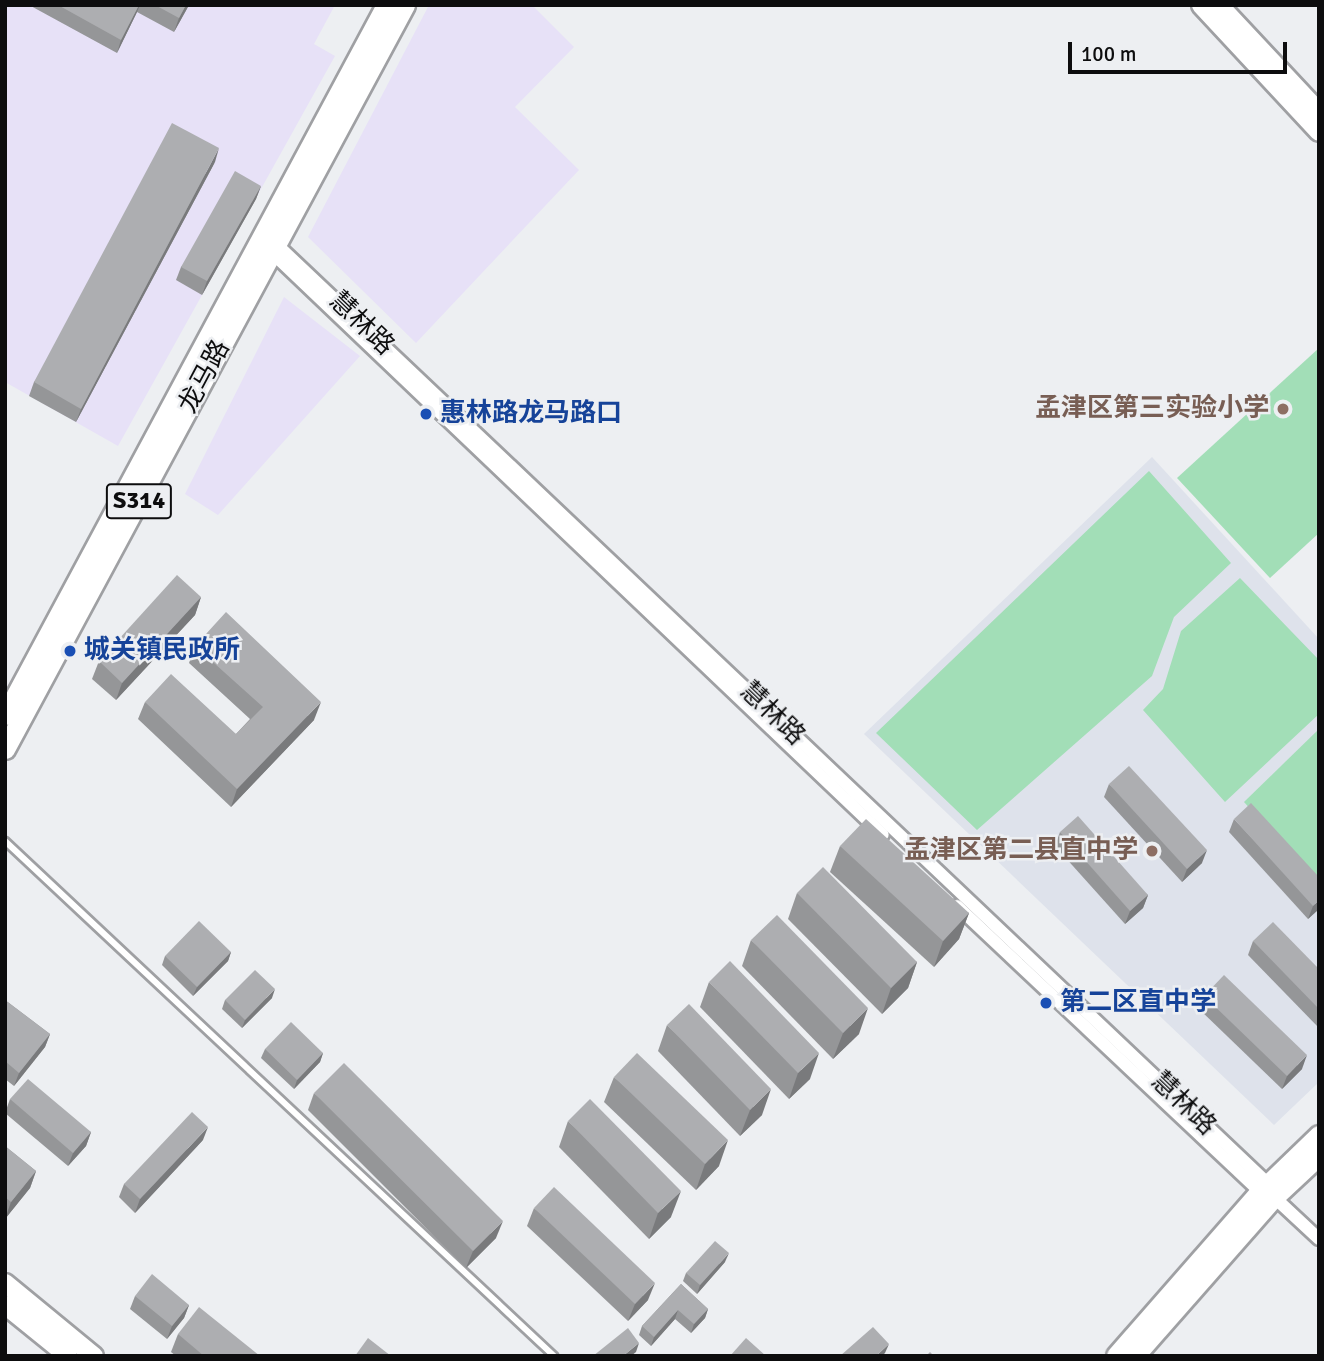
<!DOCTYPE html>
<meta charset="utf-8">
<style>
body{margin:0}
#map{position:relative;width:1324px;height:1361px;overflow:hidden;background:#edeff2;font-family:Signika,"Noto Sans SC",sans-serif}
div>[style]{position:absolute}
.built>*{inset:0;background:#dee2eb}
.industrial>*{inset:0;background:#e7e1f7}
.green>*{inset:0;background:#a2deb7}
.roads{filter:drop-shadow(2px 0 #9fa0a3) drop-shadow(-2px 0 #9fa0a3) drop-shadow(0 2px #9fa0a3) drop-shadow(0 -2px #9fa0a3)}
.lane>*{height:6px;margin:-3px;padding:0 3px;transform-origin:3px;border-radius:3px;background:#fff}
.street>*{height:12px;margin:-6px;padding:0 6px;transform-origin:6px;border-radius:6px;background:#fff}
.secondary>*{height:18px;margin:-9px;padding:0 9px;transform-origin:9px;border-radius:9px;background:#fff}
.primary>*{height:19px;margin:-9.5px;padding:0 9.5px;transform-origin:9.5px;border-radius:9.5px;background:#fff}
.wall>*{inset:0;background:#959698}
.shaded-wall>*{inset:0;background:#797a7c}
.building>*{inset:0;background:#adaeb1}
.dots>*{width:19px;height:19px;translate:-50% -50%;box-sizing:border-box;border:4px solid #edeff2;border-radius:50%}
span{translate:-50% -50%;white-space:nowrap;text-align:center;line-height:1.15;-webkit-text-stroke:5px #edeff2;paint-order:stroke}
.shield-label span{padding:2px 5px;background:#edeff2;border:2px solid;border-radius:5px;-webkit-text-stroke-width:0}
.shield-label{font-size:24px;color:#0d0d0e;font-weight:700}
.street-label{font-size:26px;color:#0d0d0e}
.education-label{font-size:26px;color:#785e54;font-weight:700}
.right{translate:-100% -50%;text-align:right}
.transit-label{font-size:26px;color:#164399;font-weight:700}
.left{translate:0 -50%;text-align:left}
.frame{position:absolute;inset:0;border:7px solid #0d0d0e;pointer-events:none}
.scale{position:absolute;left:1068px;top:42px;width:219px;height:32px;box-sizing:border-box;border:4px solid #0d0d0e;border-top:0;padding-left:9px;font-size:21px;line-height:24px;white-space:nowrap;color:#0d0d0e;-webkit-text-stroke:5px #edeff2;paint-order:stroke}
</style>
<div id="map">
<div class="built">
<div style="clip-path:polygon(1152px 457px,1319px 639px,1319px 1082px,1274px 1125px,864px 734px)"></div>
</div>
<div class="industrial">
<div style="clip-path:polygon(5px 5px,335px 5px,314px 44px,335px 56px,118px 446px,5px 382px)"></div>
<div style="clip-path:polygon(429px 5px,532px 5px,574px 47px,515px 107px,579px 170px,416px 343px,308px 237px)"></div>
<div style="clip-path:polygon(284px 297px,360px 356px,218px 515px,185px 494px)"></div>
</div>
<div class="green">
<div style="clip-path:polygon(1319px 348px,1319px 533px,1270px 578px,1177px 478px)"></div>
<div style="clip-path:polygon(1149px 471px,1231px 563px,1174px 617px,1152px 676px,977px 830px,876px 733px)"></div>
<div style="clip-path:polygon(1240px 578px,1319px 660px,1319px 714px,1225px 802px,1143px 710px,1163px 689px,1181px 631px)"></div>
<div style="clip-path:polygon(1319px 729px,1319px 886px,1244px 802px)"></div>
</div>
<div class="roads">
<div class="lane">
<div style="left:5px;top:841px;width:753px;rotate:43.17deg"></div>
</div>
<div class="street">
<div style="left:272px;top:240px;width:1372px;rotate:43.46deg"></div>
<div style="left:1268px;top:1184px;width:16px;rotate:63deg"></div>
<div style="left:1275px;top:1198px;width:60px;rotate:43deg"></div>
<div style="left:268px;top:249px;width:849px;rotate:43.62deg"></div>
<div style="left:957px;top:906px;width:422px;rotate:43.3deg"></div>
</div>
<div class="secondary">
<div style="left:1201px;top:5px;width:173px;rotate:47.1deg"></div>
<div style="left:1219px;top:5px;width:146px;rotate:46.9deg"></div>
<div style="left:5px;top:1283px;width:115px;rotate:39.4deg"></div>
<div style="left:5px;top:1305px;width:81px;rotate:39deg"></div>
<div style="left:1116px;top:1356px;width:215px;rotate:-48.8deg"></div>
<div style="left:1258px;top:1194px;width:85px;rotate:-44deg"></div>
<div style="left:1136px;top:1356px;width:210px;rotate:-48.7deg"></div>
<div style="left:1275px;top:1198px;width:60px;rotate:-43deg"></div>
</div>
<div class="primary">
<div style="left:5px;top:715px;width:806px;rotate:-61.78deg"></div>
<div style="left:5px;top:749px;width:845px;rotate:-61.74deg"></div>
</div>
</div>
<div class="wall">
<div style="clip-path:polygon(29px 5px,189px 5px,174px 32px,137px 12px,117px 53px)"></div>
<div style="clip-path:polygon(215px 162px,76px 422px,29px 396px,34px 382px)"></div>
<div style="clip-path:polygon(261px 186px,256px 199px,202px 295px,176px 280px,181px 267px)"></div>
<div style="clip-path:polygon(201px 597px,195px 615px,116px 700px,92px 679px,99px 661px)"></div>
<div style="clip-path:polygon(195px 646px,314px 720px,231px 807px,138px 719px,145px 702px,236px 734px,250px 719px,189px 663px)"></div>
<div style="clip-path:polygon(1109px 784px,1202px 863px,1182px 882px,1104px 797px)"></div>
<div style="clip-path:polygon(1234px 819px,1319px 909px,1308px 919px,1229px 832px)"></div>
<div style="clip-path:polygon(1060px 832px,1148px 895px,1143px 908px,1125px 924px,1055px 846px)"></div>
<div style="clip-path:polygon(840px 846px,969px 913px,959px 939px,934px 967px,830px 872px)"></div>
<div style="clip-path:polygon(797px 893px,917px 962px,908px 988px,882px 1014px,788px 919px)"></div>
<div style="clip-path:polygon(751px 940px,859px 1034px,833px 1059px,742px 966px)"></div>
<div style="clip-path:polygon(1253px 941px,1319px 969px,1319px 1028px,1248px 955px)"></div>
<div style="clip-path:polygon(231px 952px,228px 961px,193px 996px,162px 965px,165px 956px)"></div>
<div style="clip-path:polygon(709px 982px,810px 1079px,789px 1099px,700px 1007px)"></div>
<div style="clip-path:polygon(1204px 996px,1302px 1069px,1282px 1089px,1199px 1009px)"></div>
<div style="clip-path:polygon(272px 998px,242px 1028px,222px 1009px,225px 1000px)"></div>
<div style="clip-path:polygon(5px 1000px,50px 1034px,45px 1047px,14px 1086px,5px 1079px)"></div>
<div style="clip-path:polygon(667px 1025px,762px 1115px,740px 1136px,658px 1051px)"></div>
<div style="clip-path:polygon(265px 1049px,323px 1053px,320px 1062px,294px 1089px,261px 1058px)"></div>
<div style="clip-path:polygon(614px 1077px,719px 1166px,696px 1190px,604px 1102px)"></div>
<div style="clip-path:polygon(314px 1093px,496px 1238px,466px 1268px,308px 1110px)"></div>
<div style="clip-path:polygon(10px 1099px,91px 1132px,86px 1146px,68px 1166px,5px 1113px)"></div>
<div style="clip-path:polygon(568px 1121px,671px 1217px,649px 1239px,559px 1147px)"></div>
<div style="clip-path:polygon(203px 1140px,135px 1213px,119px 1197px,124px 1184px)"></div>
<div style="clip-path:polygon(5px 1146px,36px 1171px,30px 1188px,5px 1219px)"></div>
<div style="clip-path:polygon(534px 1208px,648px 1300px,628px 1321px,527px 1226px)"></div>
<div style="clip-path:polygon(725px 1262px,697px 1294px,683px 1281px,686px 1273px)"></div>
<div style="clip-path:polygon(681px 1284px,708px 1309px,705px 1318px,691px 1333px,675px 1319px,651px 1346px,639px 1335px,642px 1326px)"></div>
<div style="clip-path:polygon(135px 1296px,189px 1305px,184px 1318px,167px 1339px,130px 1309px)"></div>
<div style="clip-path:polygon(178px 1334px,260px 1356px,176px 1356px,171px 1352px)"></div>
</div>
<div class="shaded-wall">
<div style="clip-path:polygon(139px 5px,140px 5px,137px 12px,117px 53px,121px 40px)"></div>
<div style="clip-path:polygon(186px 5px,189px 5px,174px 32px,179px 18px)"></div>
<div style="clip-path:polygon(219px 148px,215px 162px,76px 422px,81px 409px)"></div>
<div style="clip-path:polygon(261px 186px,256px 199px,202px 295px,207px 281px)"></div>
<div style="clip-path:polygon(201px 597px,195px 615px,116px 700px,122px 683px)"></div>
<div style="clip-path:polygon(321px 702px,314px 720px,231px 807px,237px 789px)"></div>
<div style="clip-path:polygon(1207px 850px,1202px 863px,1182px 882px,1187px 869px)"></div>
<div style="clip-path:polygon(1148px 895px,1143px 908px,1125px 924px,1130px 911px)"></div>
<div style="clip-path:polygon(1319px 900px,1319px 909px,1308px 919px,1313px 906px)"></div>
<div style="clip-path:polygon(969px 913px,959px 939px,934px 967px,943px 941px)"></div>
<div style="clip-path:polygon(231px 952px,228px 961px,193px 996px,197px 987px)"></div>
<div style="clip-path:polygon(917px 962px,908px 988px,882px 1014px,891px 988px)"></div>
<div style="clip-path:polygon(275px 989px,272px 998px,242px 1028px,245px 1020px)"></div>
<div style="clip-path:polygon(868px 1008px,859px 1034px,833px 1059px,843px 1033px)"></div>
<div style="clip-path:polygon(50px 1034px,45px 1047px,14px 1086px,19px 1073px)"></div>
<div style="clip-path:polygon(323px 1053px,320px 1062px,294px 1089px,297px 1080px)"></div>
<div style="clip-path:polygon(819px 1053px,810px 1079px,789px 1099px,798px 1073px)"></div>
<div style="clip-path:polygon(1307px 1055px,1302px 1069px,1282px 1089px,1287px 1076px)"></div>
<div style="clip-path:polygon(771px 1089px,762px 1115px,740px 1136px,750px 1110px)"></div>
<div style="clip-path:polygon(208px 1127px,203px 1140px,135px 1213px,140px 1199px)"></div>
<div style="clip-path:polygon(91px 1132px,86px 1146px,68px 1166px,73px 1153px)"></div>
<div style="clip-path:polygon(728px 1140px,719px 1166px,696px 1190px,705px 1164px)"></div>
<div style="clip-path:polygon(36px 1171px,30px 1188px,5px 1219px,11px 1202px)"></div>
<div style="clip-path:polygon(681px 1191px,671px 1217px,649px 1239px,658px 1213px)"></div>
<div style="clip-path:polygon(503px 1221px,496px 1238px,466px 1268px,473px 1251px)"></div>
<div style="clip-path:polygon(729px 1253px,725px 1262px,697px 1294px,700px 1285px)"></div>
<div style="clip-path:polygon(655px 1283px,648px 1300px,628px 1321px,635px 1304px)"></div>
<div style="clip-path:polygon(189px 1305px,184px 1318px,167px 1339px,172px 1326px)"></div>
<div style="clip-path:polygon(708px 1309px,705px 1318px,691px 1333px,694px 1324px)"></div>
<div style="clip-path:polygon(678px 1310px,675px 1319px,651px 1346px,654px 1337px)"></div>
<div style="clip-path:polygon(639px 1343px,636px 1352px,631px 1356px,623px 1356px)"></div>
<div style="clip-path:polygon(889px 1344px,885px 1353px,882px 1356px,876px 1356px)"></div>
</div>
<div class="building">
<div style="clip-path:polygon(58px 5px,139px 5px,121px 40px)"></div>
<div style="clip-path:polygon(155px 5px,186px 5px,179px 18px)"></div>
<div style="clip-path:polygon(172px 123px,219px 148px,81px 409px,34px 382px)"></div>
<div style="clip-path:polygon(235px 171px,261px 186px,207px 281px,181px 267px)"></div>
<div style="clip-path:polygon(177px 575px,201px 597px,122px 683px,99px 661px)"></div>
<div style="clip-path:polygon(226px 612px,321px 702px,237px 789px,145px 702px,171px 674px,236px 734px,263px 707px,195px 646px)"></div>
<div style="clip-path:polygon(1129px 766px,1207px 850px,1187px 869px,1109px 784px)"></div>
<div style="clip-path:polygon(1251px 803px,1319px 877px,1319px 900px,1313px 906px,1234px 819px)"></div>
<div style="clip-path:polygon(1078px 816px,1148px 895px,1130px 911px,1060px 832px)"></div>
<div style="clip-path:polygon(866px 819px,969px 913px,943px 941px,840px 846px)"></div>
<div style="clip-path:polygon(823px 867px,917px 962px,891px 988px,797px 893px)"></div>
<div style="clip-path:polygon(777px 915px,868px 1008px,843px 1033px,751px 940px)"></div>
<div style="clip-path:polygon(199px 921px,231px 952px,197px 987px,165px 956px)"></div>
<div style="clip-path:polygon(1273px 922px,1319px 969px,1319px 1009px,1253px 941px)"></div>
<div style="clip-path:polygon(730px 961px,819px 1053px,798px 1073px,709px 982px)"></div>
<div style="clip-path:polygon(255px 970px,275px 989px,245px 1020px,225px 1000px)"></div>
<div style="clip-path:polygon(1224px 975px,1307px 1055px,1287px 1076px,1204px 996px)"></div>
<div style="clip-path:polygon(5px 1000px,50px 1034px,19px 1073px,5px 1061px)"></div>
<div style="clip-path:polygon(689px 1004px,771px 1089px,750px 1110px,667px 1025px)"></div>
<div style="clip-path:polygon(291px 1022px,323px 1053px,297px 1080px,265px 1049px)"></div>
<div style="clip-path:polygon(637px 1053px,728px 1140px,705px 1164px,614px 1077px)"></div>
<div style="clip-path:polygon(344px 1063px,503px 1221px,473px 1251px,314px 1093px)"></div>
<div style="clip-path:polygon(28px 1079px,91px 1132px,73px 1153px,10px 1099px)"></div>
<div style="clip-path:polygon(590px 1099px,681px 1191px,658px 1213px,568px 1121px)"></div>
<div style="clip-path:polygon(192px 1112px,208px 1127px,140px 1199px,124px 1184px)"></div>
<div style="clip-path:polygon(5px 1146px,36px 1171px,11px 1202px,5px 1197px)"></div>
<div style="clip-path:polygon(554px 1187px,655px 1283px,635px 1304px,534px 1208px)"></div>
<div style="clip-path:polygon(715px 1241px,729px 1253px,700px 1285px,686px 1273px)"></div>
<div style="clip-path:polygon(152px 1274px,189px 1305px,172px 1326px,135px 1296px)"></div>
<div style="clip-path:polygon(681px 1284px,708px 1309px,694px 1324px,678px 1310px,654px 1337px,642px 1326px)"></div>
<div style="clip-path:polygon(199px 1307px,260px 1356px,204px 1356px,178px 1334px)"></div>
<div style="clip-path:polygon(873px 1327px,889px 1344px,876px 1356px,840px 1356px)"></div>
<div style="clip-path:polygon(628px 1328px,639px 1343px,623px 1356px,593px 1356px)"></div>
<div style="clip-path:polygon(368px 1338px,391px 1356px,355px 1356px)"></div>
<div style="clip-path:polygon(746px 1338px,766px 1356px,730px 1356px)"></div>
<div style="clip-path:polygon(930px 1352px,934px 1356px,926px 1356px)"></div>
</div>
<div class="dots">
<div style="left:1283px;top:409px;background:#8d6e63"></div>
<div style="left:426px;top:414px;background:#1a4fb4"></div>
<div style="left:70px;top:651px;background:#1a4fb4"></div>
<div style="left:1152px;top:851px;background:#8d6e63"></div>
<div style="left:1046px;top:1003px;background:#1a4fb4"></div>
</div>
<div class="shield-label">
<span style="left:139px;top:501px">S314</span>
</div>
<div class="street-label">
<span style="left:361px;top:324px;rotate:44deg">慧林路</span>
<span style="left:205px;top:377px;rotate:-62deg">龙马路</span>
<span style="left:772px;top:714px;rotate:44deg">慧林路</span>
<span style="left:1183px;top:1104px;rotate:44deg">慧林路</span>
</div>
<div class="education-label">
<span class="right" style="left:1269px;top:409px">孟津区第三实验小学</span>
<span class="right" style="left:1138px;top:851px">孟津区第二县直中学</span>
</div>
<div class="transit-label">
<span class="left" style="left:440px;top:414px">惠林路龙马路口</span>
<span class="left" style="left:84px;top:651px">城关镇民政所</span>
<span class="left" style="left:1060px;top:1003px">第二区直中学</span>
</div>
<div class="frame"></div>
<div class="scale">100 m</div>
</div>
